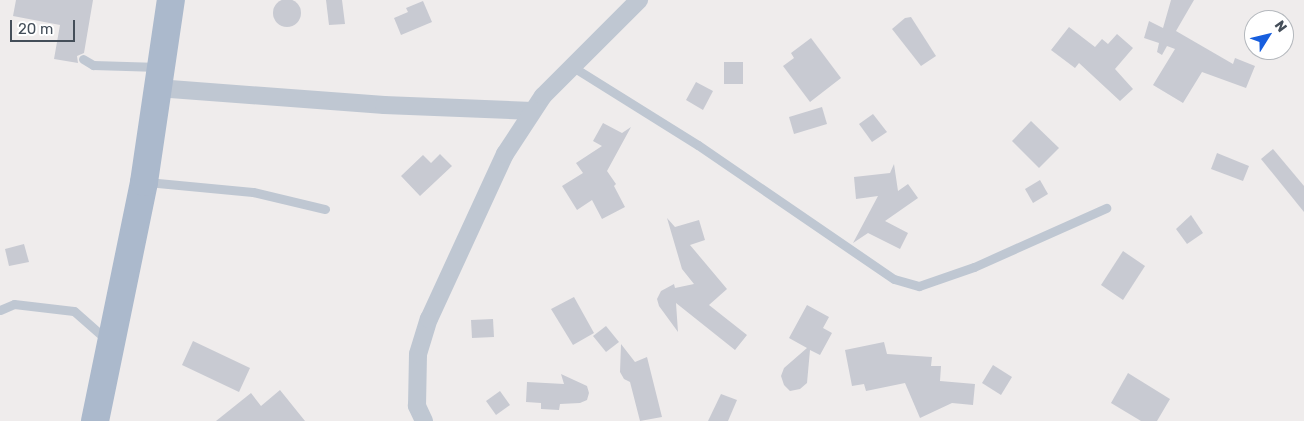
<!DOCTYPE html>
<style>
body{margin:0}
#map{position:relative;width:1304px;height:421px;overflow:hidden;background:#efecec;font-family:Rubik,sans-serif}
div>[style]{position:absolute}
.building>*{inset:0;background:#c8cad2}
.round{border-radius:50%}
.lane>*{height:9px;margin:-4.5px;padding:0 4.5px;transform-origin:4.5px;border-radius:4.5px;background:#bfc7d2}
.street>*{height:18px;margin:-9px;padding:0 9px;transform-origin:9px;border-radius:9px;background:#bfc7d2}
.primary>*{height:28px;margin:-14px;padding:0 14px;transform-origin:14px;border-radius:14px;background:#abb9cc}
span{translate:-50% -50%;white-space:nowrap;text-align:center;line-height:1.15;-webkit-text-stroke:4px #fff;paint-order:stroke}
.north{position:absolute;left:1244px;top:10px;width:50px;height:50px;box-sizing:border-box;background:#fff;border:1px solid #b4b8bd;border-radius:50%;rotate:54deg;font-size:14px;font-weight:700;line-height:20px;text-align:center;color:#444e59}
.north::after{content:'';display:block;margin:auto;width:18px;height:22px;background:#175ede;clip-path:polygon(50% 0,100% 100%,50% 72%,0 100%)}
.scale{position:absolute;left:10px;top:20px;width:65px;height:22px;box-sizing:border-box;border:2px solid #444e59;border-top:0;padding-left:6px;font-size:15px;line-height:18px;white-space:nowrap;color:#444e59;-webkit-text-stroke:4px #fff;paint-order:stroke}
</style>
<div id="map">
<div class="building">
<div class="round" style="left:273px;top:-1px;width:28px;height:28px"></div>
<div style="clip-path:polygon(16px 0,93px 0,84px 53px,77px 56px,78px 63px,54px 59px,60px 25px,13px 16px)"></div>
<div style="clip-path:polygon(326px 0,342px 0,345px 24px,329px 25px)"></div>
<div style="clip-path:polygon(1171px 0,1194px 0,1176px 31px,1233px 64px,1235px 58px,1255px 66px,1246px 88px,1202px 72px,1183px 103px,1153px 85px,1175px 49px,1167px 46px,1162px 55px,1157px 52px,1159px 43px,1144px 38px,1149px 21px,1163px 28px)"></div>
<div style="clip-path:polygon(423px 1px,432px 22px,401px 35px,394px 18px,408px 12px,406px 8px)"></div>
<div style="clip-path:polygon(911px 17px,936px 56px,921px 66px,892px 29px,905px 18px)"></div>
<div style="clip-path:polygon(1069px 27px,1095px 47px,1102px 39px,1108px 44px,1117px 34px,1133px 48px,1115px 69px,1133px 89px,1120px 101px,1079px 63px,1075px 68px,1051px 50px)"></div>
<div style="clip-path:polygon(811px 38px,841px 78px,810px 102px,783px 66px,794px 58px,791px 53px)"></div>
<div style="clip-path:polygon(724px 62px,743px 62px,743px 84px,724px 84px)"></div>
<div style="clip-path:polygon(696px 82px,713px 91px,703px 110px,686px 100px)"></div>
<div style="clip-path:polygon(822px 107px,827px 124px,794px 134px,789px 117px)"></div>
<div style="clip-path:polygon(873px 114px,887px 132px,872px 142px,859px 124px)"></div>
<div style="clip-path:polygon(1031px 121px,1059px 148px,1039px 168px,1012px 141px)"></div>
<div style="clip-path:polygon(603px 123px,622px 133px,631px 127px,607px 171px,616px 184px,614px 186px,625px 207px,602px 219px,592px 200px,577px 210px,562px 186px,583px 173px,576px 163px,602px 146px,593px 141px)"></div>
<div style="clip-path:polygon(1273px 149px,1304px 186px,1304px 212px,1261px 159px)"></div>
<div style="clip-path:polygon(1217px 153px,1249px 166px,1243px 181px,1211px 169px)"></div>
<div style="clip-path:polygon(440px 154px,452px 166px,420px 196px,401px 176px,423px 155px,431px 163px)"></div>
<div style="clip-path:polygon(894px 164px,898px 191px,908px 184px,918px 198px,885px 221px,908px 233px,900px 249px,868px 233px,853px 243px,878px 196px,856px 199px,854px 177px,890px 173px)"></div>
<div style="clip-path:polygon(1040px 180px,1048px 194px,1033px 203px,1025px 189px)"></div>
<div style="clip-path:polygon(1191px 215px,1203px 233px,1187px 244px,1176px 229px)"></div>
<div style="clip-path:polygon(667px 218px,675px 227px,699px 220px,705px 240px,690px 245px,727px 289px,709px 305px,747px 335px,735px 350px,676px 303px,678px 332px,659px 306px,657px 299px,661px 291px,674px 284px,675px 288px,694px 284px,682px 269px)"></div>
<div style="clip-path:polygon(24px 244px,29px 262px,9px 266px,5px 249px)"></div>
<div style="clip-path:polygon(1123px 251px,1145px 266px,1123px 300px,1101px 285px)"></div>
<div style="clip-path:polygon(574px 297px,594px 333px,573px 345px,551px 309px)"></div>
<div style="clip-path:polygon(807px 305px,829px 317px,823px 328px,832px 333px,820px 355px,810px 350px,807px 383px,800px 389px,790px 391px,784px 385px,781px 376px,784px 368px,807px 348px,789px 338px)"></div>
<div style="clip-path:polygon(493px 319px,494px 337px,472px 338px,471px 320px)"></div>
<div style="clip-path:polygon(606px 326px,619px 342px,606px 352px,593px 336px)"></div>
<div style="clip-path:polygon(193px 341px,250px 368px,239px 392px,182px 365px)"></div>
<div style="clip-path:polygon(884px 342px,887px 354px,932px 357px,931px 366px,941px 366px,940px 381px,975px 384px,973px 405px,952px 403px,920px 418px,905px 383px,866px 391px,864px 384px,852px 386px,845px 350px)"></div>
<div style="clip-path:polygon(621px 344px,635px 362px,647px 357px,662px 417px,640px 421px,630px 382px,624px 379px,620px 372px)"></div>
<div style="clip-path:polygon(993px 365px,1012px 377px,1001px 395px,982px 383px)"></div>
<div style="clip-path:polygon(1128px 373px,1170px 399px,1157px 421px,1141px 421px,1111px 403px)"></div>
<div style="clip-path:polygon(561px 374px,587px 386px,589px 393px,587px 400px,580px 403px,560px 404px,559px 410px,541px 409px,541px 403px,526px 402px,527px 382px,564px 384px)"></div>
<div style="clip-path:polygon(280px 390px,305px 421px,216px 421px,251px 393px,261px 406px)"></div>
<div style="clip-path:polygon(500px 391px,510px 405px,496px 415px,486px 401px)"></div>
<div style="clip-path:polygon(721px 394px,737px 400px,728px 421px,708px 421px)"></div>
</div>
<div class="lane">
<div style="left:83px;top:59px;width:12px;rotate:31deg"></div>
<div style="left:93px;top:65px;width:66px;rotate:1.7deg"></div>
<div style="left:573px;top:67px;width:147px;rotate:32deg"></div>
<div style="left:698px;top:145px;width:237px;rotate:34.4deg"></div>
<div style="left:894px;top:279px;width:26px;rotate:16deg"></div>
<div style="left:919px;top:286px;width:58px;rotate:-19.1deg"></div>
<div style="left:974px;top:267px;width:145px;rotate:-24.1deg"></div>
<div style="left:147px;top:182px;width:106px;rotate:5.4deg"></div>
<div style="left:253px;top:192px;width:74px;rotate:13.3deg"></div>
<div style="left:0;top:310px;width:15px;rotate:-23deg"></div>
<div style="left:14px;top:304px;width:60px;rotate:6.7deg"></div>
<div style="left:74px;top:311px;width:44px;rotate:41.3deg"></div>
</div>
<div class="street">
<div style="left:157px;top:88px;width:228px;rotate:4.3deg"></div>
<div style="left:384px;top:105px;width:148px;rotate:2.3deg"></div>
<div style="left:424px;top:421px;width:17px;rotate:-115deg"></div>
<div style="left:417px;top:406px;width:52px;rotate:-88.9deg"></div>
<div style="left:418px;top:354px;width:37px;rotate:-73deg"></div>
<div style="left:429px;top:319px;width:182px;rotate:-65.3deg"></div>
<div style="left:505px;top:154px;width:69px;rotate:-56.8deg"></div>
<div style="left:543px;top:96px;width:136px;rotate:-45deg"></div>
</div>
<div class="primary">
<div style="left:95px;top:421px;width:244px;rotate:-78.4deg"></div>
<div style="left:144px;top:182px;width:184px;rotate:-81.6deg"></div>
</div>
<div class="north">N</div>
<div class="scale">20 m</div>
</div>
